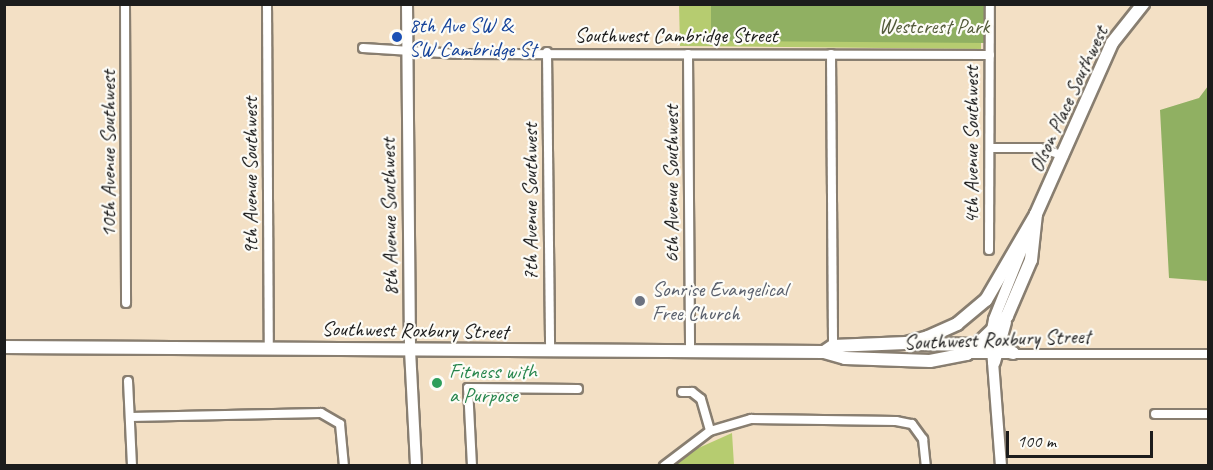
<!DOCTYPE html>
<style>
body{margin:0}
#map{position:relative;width:1213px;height:470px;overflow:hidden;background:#f3e0c5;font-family:Caveat,sans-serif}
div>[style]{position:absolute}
.green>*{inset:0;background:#b6cc70}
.forest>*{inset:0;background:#90b062}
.roads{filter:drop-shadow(2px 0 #887e70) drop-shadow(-2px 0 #887e70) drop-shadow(0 2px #887e70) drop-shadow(0 -2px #887e70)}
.minor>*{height:8px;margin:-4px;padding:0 4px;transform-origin:4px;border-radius:4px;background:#fff}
.tertiary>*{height:10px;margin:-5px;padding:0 5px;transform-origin:5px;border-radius:5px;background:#fff}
.secondary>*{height:12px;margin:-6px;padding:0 6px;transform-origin:6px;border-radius:6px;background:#fff}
.dots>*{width:16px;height:16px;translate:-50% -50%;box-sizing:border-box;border:3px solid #fdfcf7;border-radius:50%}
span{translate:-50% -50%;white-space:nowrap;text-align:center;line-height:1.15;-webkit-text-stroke:4.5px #fdfcf7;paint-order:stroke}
.transit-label{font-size:21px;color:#164399}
.left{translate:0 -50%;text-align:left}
.park-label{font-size:21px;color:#525a39}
.street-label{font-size:21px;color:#1c1c1c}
.worship-label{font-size:21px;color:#5b616d}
.leisure-label{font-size:21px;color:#27864d}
.frame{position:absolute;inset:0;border:6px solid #1c1c1c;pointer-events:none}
.scale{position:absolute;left:1006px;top:431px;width:147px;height:27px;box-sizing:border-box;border:3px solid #1c1c1c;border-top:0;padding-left:8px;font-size:18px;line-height:21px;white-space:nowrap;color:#1c1c1c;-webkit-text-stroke:4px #fdfcf7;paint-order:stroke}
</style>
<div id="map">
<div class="green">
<div style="clip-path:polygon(679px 5px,981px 5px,981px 49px,680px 46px)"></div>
<div style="clip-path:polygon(732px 433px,734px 465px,675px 465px,694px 450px)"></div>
</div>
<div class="forest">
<div style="clip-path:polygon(711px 5px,985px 5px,986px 43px,711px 41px)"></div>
<div style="clip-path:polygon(1208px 86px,1208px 281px,1169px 278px,1160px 110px,1199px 98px)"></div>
</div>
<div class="roads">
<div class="minor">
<div style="left:125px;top:4px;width:299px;rotate:89.8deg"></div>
<div style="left:267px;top:4px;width:344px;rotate:89.7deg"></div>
<div style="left:363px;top:48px;width:96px;rotate:3.6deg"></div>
<div style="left:459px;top:54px;width:531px;rotate:0.11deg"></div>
<div style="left:547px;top:52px;width:299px;rotate:89.4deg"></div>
<div style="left:688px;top:54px;width:297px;rotate:89.6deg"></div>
<div style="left:831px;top:54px;width:292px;rotate:89.6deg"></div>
<div style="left:990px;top:148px;width:50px"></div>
<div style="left:1040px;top:148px;width:25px;rotate:18deg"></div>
<div style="left:989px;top:250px;width:246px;rotate:-89.8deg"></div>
<div style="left:967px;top:354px;width:241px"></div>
<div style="left:128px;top:381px;width:85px;rotate:87.3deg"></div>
<div style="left:682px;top:392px;width:10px"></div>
<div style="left:692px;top:392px;width:11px;rotate:38deg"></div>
<div style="left:701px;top:399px;width:33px;rotate:74deg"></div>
<div style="left:1155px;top:414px;width:53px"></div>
<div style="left:130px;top:417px;width:191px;rotate:-1.2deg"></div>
<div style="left:321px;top:413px;width:22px;rotate:30deg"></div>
<div style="left:340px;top:424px;width:42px;rotate:84.6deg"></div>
<div style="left:472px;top:466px;width:78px;rotate:-92.9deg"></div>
<div style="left:468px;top:388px;width:110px;rotate:0.5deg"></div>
<div style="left:664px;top:466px;width:58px;rotate:-37.3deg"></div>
<div style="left:710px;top:431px;width:43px;rotate:-16.3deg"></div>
<div style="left:751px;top:419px;width:145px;rotate:0.8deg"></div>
<div style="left:896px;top:421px;width:16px;rotate:11deg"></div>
<div style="left:912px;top:424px;width:19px;rotate:54deg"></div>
<div style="left:923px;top:439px;width:27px;rotate:84deg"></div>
</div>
<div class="tertiary">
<div style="left:407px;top:4px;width:346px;rotate:89.5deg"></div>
<div style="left:410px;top:350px;width:116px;rotate:87deg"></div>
<div style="left:1001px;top:466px;width:131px;rotate:-94.4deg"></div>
<div style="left:991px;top:335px;width:16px;rotate:-79deg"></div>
<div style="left:994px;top:319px;width:88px;rotate:-68.1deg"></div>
</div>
<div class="secondary">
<div style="left:914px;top:344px;width:65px;rotate:0.9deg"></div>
<div style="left:979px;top:345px;width:35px;rotate:13deg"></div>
<div style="left:4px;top:347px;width:820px;rotate:0.35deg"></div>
<div style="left:824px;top:352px;width:22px;rotate:16deg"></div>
<div style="left:845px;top:358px;width:85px;rotate:2deg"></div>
<div style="left:930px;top:361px;width:38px;rotate:-11deg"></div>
<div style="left:967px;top:354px;width:55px;rotate:-43.5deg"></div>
<div style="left:1007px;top:316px;width:61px;rotate:-66.8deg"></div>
<div style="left:1031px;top:260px;width:46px;rotate:-83.8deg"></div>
<div style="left:824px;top:352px;width:11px;rotate:-34deg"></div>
<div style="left:833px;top:346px;width:73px;rotate:-2.4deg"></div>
<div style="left:906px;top:343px;width:23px;rotate:-15deg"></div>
<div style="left:928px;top:337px;width:32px;rotate:-24deg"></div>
<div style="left:957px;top:324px;width:38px;rotate:-40deg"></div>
<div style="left:986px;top:300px;width:99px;rotate:-59.8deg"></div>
<div style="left:1036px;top:214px;width:187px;rotate:-66deg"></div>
<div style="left:1112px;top:43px;width:50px;rotate:-51.5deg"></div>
<div style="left:994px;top:362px;width:41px;rotate:-74.6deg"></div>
</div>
</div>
<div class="dots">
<div style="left:397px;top:37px;background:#1a4fb4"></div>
<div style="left:640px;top:301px;background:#6b7280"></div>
<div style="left:437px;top:383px;background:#2e9e5b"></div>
</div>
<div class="transit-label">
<span class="left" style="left:409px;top:37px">8th Ave SW &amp;<br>SW Cambridge St</span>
</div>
<div class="park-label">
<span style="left:934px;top:26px">Westcrest Park</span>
</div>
<div class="street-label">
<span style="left:676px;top:35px">Southwest Cambridge Street</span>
<span style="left:1068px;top:99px;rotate:-65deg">Olson Place Southwest</span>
<span style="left:971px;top:145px;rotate:-90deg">4th Avenue Southwest</span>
<span style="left:108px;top:154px;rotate:-90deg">10th Avenue Southwest</span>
<span style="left:250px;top:176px;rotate:-90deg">9th Avenue Southwest</span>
<span style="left:671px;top:184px;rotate:-90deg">6th Avenue Southwest</span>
<span style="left:530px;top:202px;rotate:-90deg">7th Avenue Southwest</span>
<span style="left:389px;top:217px;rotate:-91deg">8th Avenue Southwest</span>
<span style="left:415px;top:330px;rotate:1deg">Southwest Roxbury Street</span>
<span style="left:997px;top:339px;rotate:-2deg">Southwest Roxbury Street</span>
</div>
<div class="worship-label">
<span class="left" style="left:652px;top:301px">Sonrise Evangelical<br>Free Church</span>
</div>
<div class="leisure-label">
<span class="left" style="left:449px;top:383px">Fitness with<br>a Purpose</span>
</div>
<div class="frame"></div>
<div class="scale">100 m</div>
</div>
